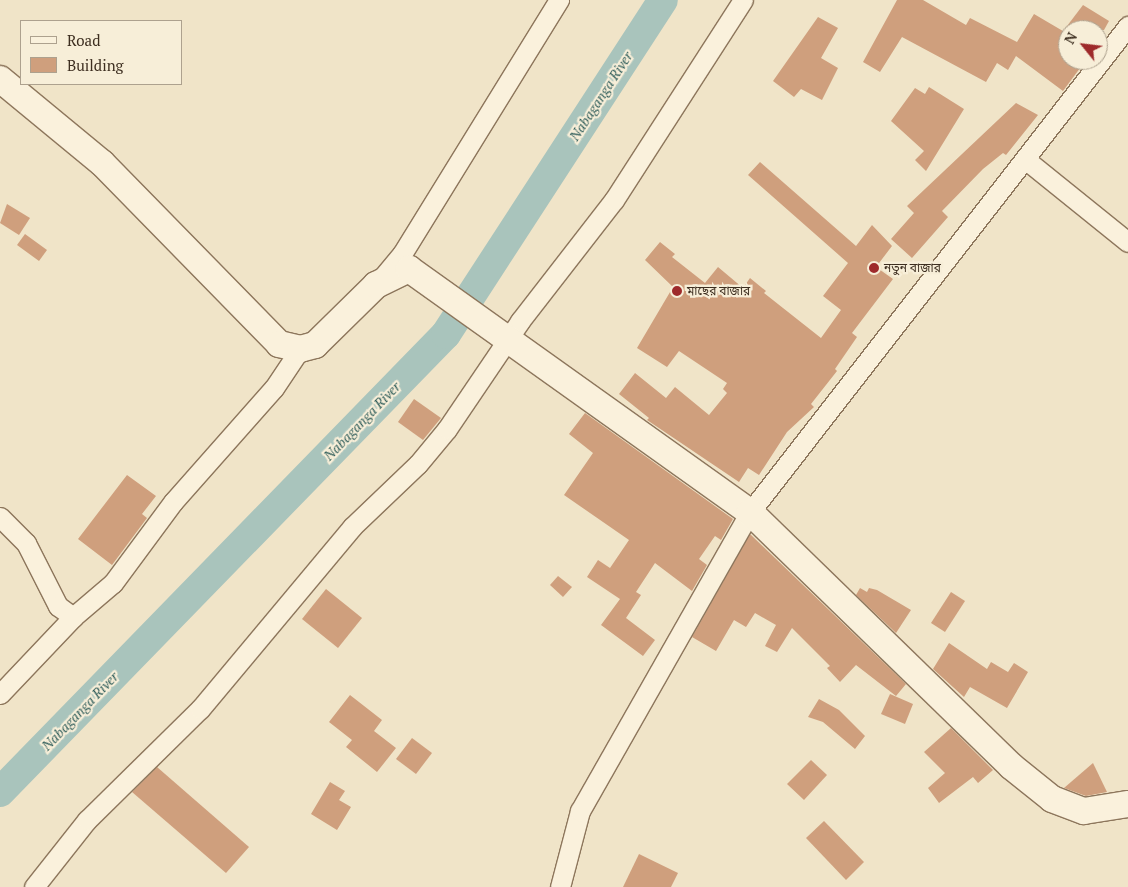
<!DOCTYPE html>
<meta charset="utf-8">
<style>
body{margin:0}
#map{position:relative;width:1128px;height:887px;overflow:hidden;background:#f0e4c8;font-family:"PT Serif","Noto Sans Bengali",serif}
div>[style]{position:absolute}
.river>*{height:30px;margin:-15px;padding:0 15px;transform-origin:15px;border-radius:15px;background:#a9c4bc}
.building>*{inset:0;background:#cf9f7d}
.roads{filter:drop-shadow(1px 0 #8d765c) drop-shadow(-1px 0 #8d765c) drop-shadow(0 1px #8d765c) drop-shadow(0 -1px #8d765c)}
.street>*{height:19px;margin:-9.5px;padding:0 9.5px;transform-origin:9.5px;border-radius:9.5px;background:#faf1dc}
.secondary>*{height:26px;margin:-13px;padding:0 13px;transform-origin:13px;border-radius:13px;background:#faf1dc}
.dots>*{width:14px;height:14px;translate:-50% -50%;box-sizing:border-box;border:2px solid #f7eed8;border-radius:50%}
span{translate:-50% -50%;white-space:nowrap;text-align:center;line-height:1.15;-webkit-text-stroke:4.5px #f7eed8;paint-order:stroke}
.poi-label{font-size:12px;color:#3d2e20}
.left{translate:0 -50%;text-align:left}
.water-label{font-size:14px;color:#2f5d5a;font-style:italic}
.legend{position:absolute;left:20px;top:20px;width:162px;height:65px;box-sizing:border-box;background:#f7eed8;border:1px solid #ada18e;margin:0;padding:6px 9px;list-style:none;font-size:15px;color:#3d2e20}
.legend li{display:flex;align-items:center;gap:10px;height:25px}
.legend b{width:25px;border:1px solid #ada18e}
.north{position:absolute;left:1058px;top:20px;width:50px;height:50px;box-sizing:border-box;background:#f7eed8;border:1px solid #ada18e;border-radius:50%;rotate:299deg;font-size:14px;font-weight:700;line-height:20px;text-align:center;color:#3d2e20}
.north::after{content:'';display:block;margin:auto;width:18px;height:22px;background:#9e2a2b;clip-path:polygon(50% 0,100% 100%,50% 72%,0 100%)}
</style>
<div id="map">
<div class="river">
<div style="left:0;top:792px;width:639px;rotate:-45.76deg"></div>
<div style="left:446px;top:334px;width:398px;rotate:-57deg"></div>
</div>
<div class="building">
<div style="clip-path:polygon(897px 0,923px 0,966px 25px,970px 18px,1017px 42px,1034px 14px,1068px 34px,1068px 60px,1086px 60px,1063px 91px,1016px 56px,1008px 70px,997px 63px,986px 82px,902px 37px,880px 72px,863px 62px)"></div>
<div style="clip-path:polygon(1083px 5px,1109px 21px,1104px 30px,1064px 30px)"></div>
<div style="clip-path:polygon(818px 17px,838px 28px,821px 58px,838px 68px,822px 100px,801px 89px,794px 97px,773px 81px)"></div>
<div style="clip-path:polygon(929px 87px,964px 109px,926px 171px,915px 160px,924px 151px,891px 121px,915px 88px,925px 94px)"></div>
<div style="clip-path:polygon(1016px 103px,1038px 115px,1006px 155px,1003px 153px,983px 169px,942px 211px,948px 217px,912px 258px,891px 239px,914px 213px,907px 206px)"></div>
<div style="clip-path:polygon(760px 162px,856px 246px,872px 225px,892px 246px,876px 267px,893px 279px,852px 333px,857px 337px,835px 369px,837px 371px,811px 404px,814px 407px,787px 432px,759px 475px,748px 468px,739px 482px,647px 420px,649px 418px,619px 394px,635px 373px,666px 398px,675px 387px,709px 415px,727px 393px,723px 389px,727px 383px,679px 351px,667px 367px,637px 348px,673px 287px,645px 260px,660px 242px,675px 254px,672px 257px,705px 283px,718px 267px,743px 288px,750px 278px,766px 291px,764px 293px,821px 338px,841px 310px,823px 296px,848px 263px,748px 175px)"></div>
<div style="clip-path:polygon(7px 204px,30px 218px,19px 235px,0 223px)"></div>
<div style="clip-path:polygon(25px 234px,47px 250px,39px 261px,17px 245px)"></div>
<div style="clip-path:polygon(414px 399px,441px 418px,423px 440px,398px 422px)"></div>
<div style="clip-path:polygon(585px 413px,733px 519px,721px 540px,715px 536px,699px 559px,707px 565px,692px 591px,655px 563px,636px 592px,641px 595px,626px 618px,655px 640px,643px 656px,601px 625px,620px 599px,587px 577px,598px 560px,610px 568px,629px 540px,564px 495px,593px 453px,569px 434px)"></div>
<div style="clip-path:polygon(127px 475px,156px 496px,142px 514px,147px 518px,112px 565px,78px 539px)"></div>
<div style="clip-path:polygon(750px 534px,906px 684px,896px 696px,856px 665px,840px 682px,827px 668px,830px 666px,792px 628px,777px 652px,765px 646px,776px 625px,755px 613px,746px 627px,734px 620px,716px 651px,692px 637px)"></div>
<div style="clip-path:polygon(558px 576px,572px 587px,563px 597px,550px 585px)"></div>
<div style="clip-path:polygon(860px 588px,867px 592px,869px 588px,877px 590px,911px 610px,896px 633px,856px 595px)"></div>
<div style="clip-path:polygon(326px 589px,362px 618px,338px 648px,302px 619px)"></div>
<div style="clip-path:polygon(951px 592px,965px 601px,945px 632px,931px 623px)"></div>
<div style="clip-path:polygon(949px 643px,987px 669px,991px 662px,1008px 672px,1014px 663px,1028px 672px,1007px 708px,970px 687px,964px 697px,933px 669px)"></div>
<div style="clip-path:polygon(890px 694px,913px 704px,905px 724px,881px 714px)"></div>
<div style="clip-path:polygon(350px 695px,382px 720px,374px 731px,396px 748px,377px 772px,346px 747px,352px 740px,329px 722px)"></div>
<div style="clip-path:polygon(819px 699px,839px 710px,865px 736px,855px 749px,823px 722px,808px 717px)"></div>
<div style="clip-path:polygon(951px 728px,993px 770px,978px 783px,973px 777px,939px 803px,928px 788px,945px 773px,924px 752px)"></div>
<div style="clip-path:polygon(412px 738px,432px 753px,416px 774px,396px 759px)"></div>
<div style="clip-path:polygon(811px 760px,827px 775px,804px 800px,787px 784px)"></div>
<div style="clip-path:polygon(1093px 763px,1107px 792px,1086px 796px,1064px 788px)"></div>
<div style="clip-path:polygon(157px 767px,249px 847px,226px 873px,132px 792px)"></div>
<div style="clip-path:polygon(330px 782px,345px 791px,339px 800px,351px 807px,337px 830px,311px 814px)"></div>
<div style="clip-path:polygon(824px 821px,864px 862px,846px 880px,806px 838px)"></div>
<div style="clip-path:polygon(639px 854px,678px 873px,671px 887px,623px 887px)"></div>
</div>
<div class="roads">
<div class="street">
<div style="left:1025px;top:159px;width:132px;rotate:38.9deg"></div>
<div style="left:381px;top:279px;width:33px;rotate:-50deg"></div>
<div style="left:402px;top:254px;width:299px;rotate:-58.3deg"></div>
<div style="left:0;top:517px;width:37px;rotate:45deg"></div>
<div style="left:26px;top:543px;width:71px;rotate:63.1deg"></div>
<div style="left:58px;top:606px;width:19px;rotate:36deg"></div>
<div style="left:0;top:694px;width:106px;rotate:-46.5deg"></div>
<div style="left:73px;top:617px;width:52px;rotate:-40.4deg"></div>
<div style="left:113px;top:583px;width:101px;rotate:-53.5deg"></div>
<div style="left:173px;top:502px;width:152px;rotate:-48.5deg"></div>
<div style="left:274px;top:388px;width:47px;rotate:-56.3deg"></div>
<div style="left:34px;top:887px;width:85px;rotate:-51.7deg"></div>
<div style="left:87px;top:820px;width:158px;rotate:-44.5deg"></div>
<div style="left:200px;top:709px;width:237px;rotate:-50.1deg"></div>
<div style="left:352px;top:527px;width:91px;rotate:-43.7deg"></div>
<div style="left:418px;top:464px;width:45px;rotate:-50.4deg"></div>
<div style="left:447px;top:429px;width:130px;rotate:-55.9deg"></div>
<div style="left:520px;top:321px;width:153px;rotate:-52.2deg"></div>
<div style="left:614px;top:200px;width:238px;rotate:-57.2deg"></div>
<div style="left:560px;top:887px;width:79px;rotate:-75.3deg"></div>
<div style="left:580px;top:811px;width:344px;rotate:-60.4deg"></div>
<div style="left:750px;top:512px;width:616px;rotate:-52.13deg"></div>
</div>
<div class="secondary">
<div style="left:0;top:79px;width:132px;rotate:39.5deg"></div>
<div style="left:102px;top:163px;width:253px;rotate:45.6deg"></div>
<div style="left:279px;top:344px;width:22px;rotate:13deg"></div>
<div style="left:300px;top:349px;width:16px;rotate:-15deg"></div>
<div style="left:315px;top:345px;width:86px;rotate:-44.5deg"></div>
<div style="left:376px;top:285px;width:37px;rotate:-26deg"></div>
<div style="left:409px;top:269px;width:419px;rotate:35.5deg"></div>
<div style="left:750px;top:512px;width:364px;rotate:44.2deg"></div>
<div style="left:1011px;top:766px;width:53px;rotate:38.8deg"></div>
<div style="left:1052px;top:799px;width:34px;rotate:21deg"></div>
<div style="left:1084px;top:811px;width:45px;rotate:-9deg"></div>
</div>
</div>
<div class="dots">
<div style="left:874px;top:268px;background:#9e2a2b"></div>
<div style="left:677px;top:291px;background:#9e2a2b"></div>
</div>
<div class="poi-label">
<span class="left" style="left:884px;top:268px">নতুন বাজার</span>
<span class="left" style="left:687px;top:291px">মাছের বাজার</span>
</div>
<div class="water-label">
<span style="left:601px;top:96px;rotate:-57deg">Nabaganga River</span>
<span style="left:362px;top:421px;rotate:-46deg">Nabaganga River</span>
<span style="left:80px;top:711px;rotate:-46deg">Nabaganga River</span>
</div>
<ul class="legend">
<li><b style="height:6px;background:#faf1dc"></b>Road</li>
<li><b style="height:14px;background:#cf9f7d"></b>Building</li>
</ul>
<div class="north">N</div>
</div>
